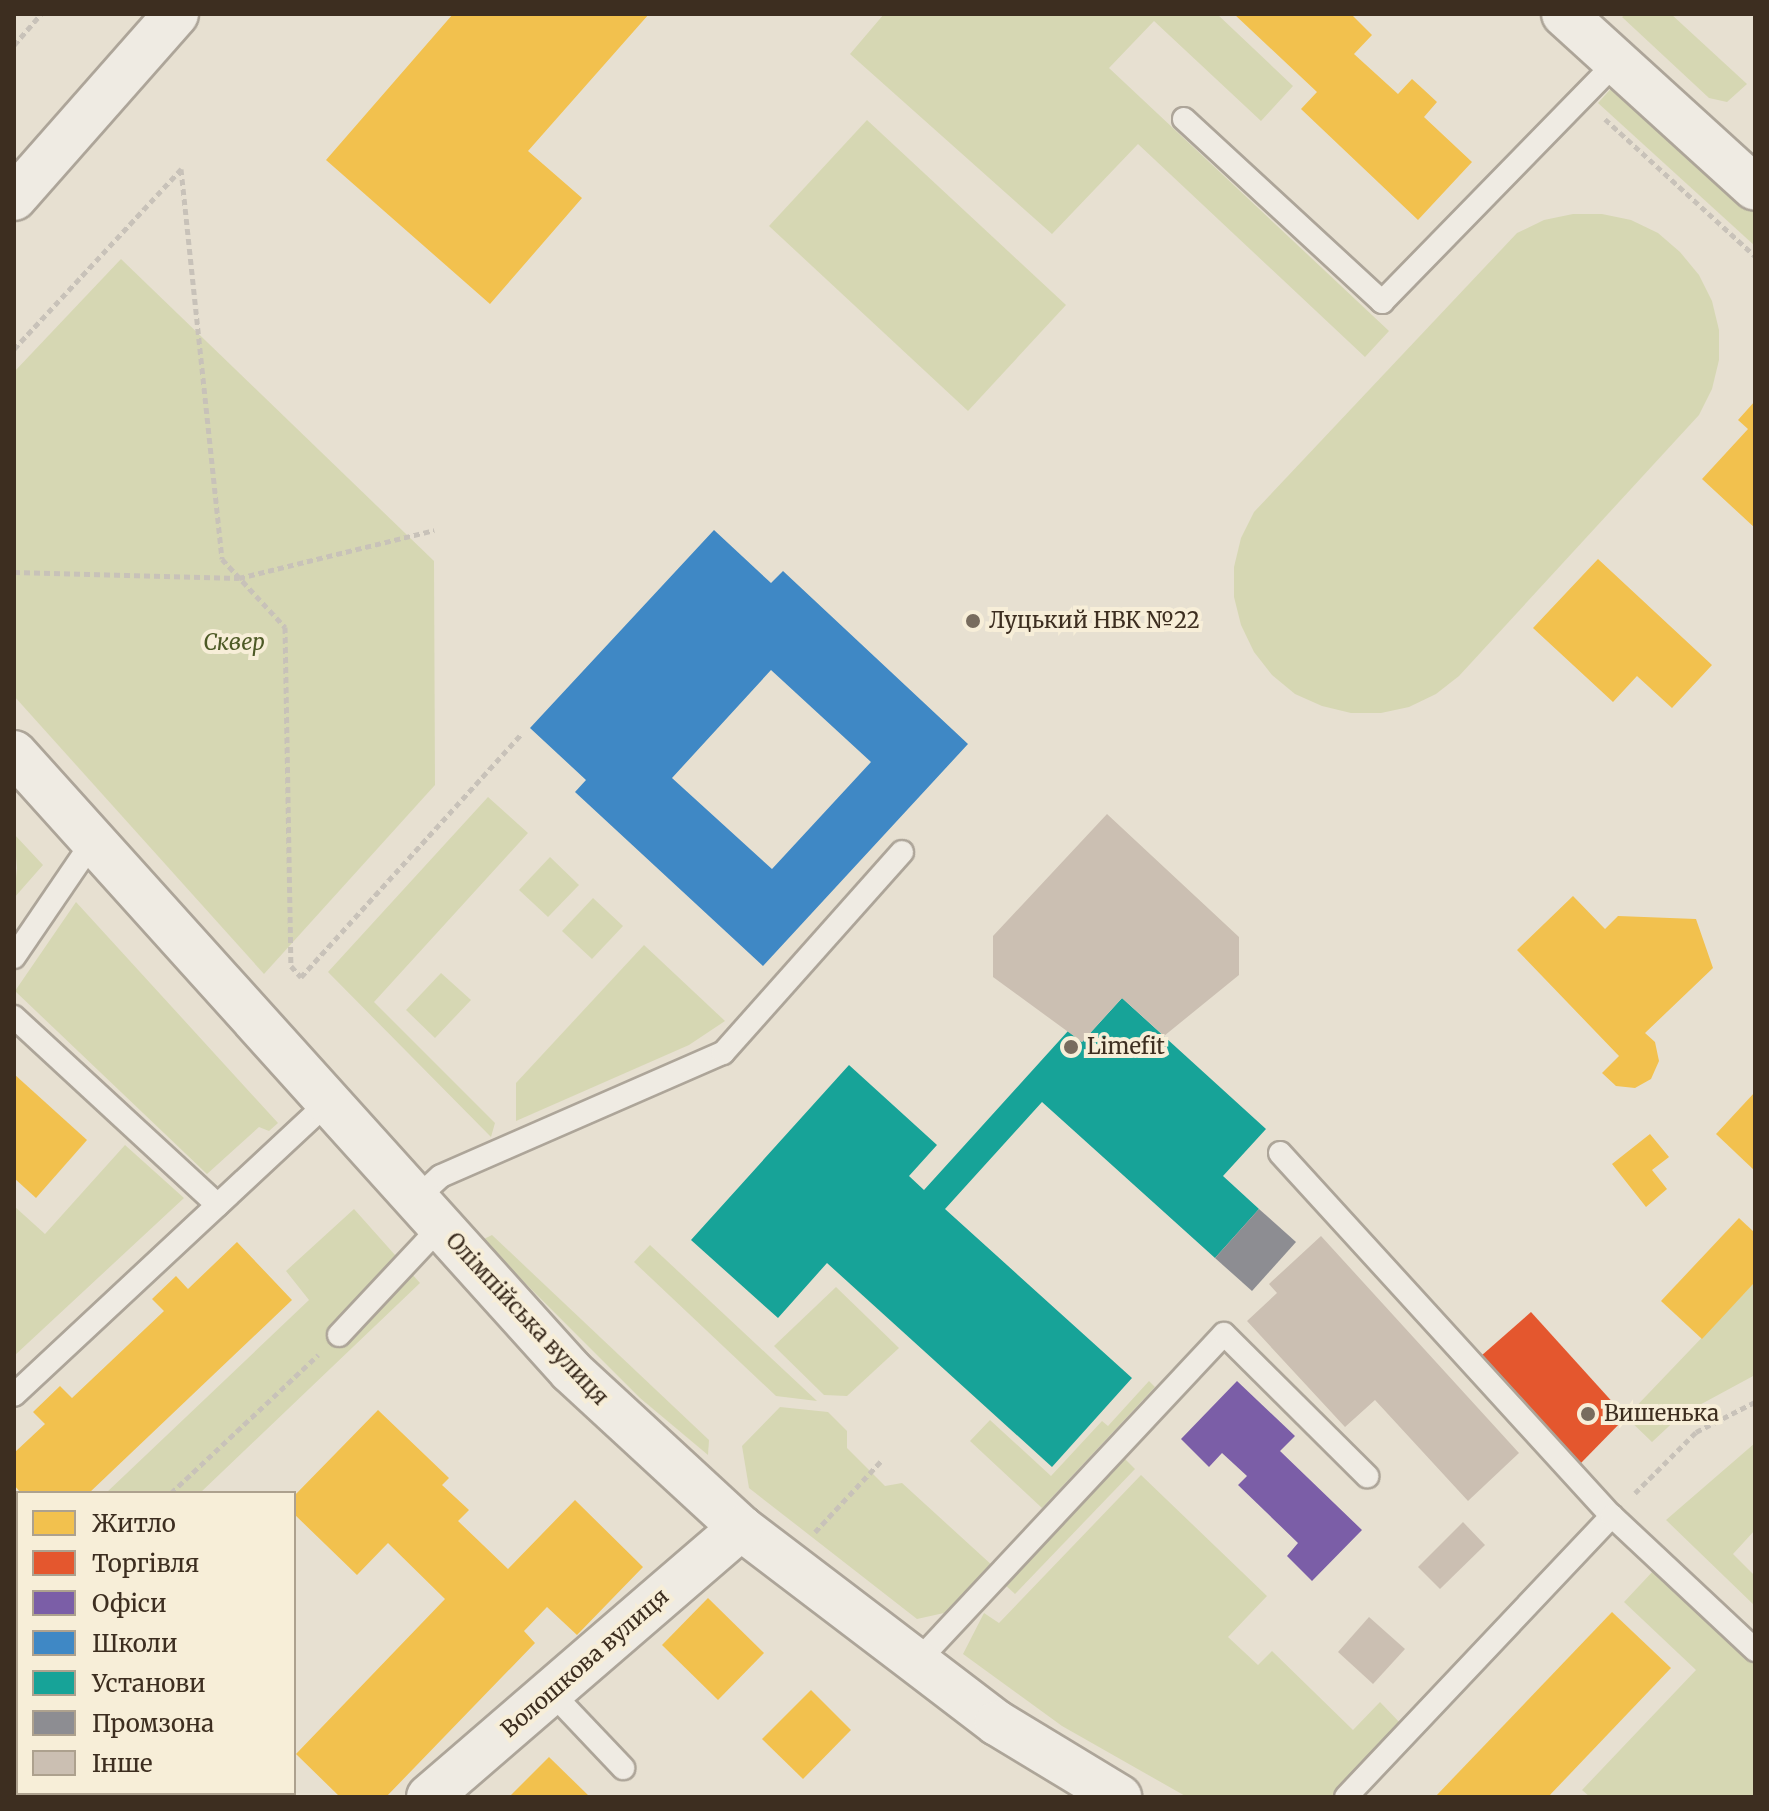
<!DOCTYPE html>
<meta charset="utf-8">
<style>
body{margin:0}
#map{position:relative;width:1769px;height:1811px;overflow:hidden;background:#e7e0d1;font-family:Merriweather,serif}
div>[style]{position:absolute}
.green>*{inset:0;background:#d6d7b3}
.homes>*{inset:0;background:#f2c14e}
.shops>*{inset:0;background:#e4572e}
.offices>*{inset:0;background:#7b5ea7}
.schools>*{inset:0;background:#3f88c5}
.public>*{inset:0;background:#17a398}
.industry>*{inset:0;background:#8d8d92}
.building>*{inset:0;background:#cbbfb2}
.path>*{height:5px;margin-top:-2.5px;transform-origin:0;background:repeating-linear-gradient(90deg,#c8c2b9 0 6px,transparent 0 10px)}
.roads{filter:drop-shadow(2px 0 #ada599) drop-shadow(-2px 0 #ada599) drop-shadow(0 2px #ada599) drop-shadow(0 -2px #ada599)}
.service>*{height:22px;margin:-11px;padding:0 11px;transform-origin:11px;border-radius:11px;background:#efebe3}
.minor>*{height:44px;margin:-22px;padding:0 22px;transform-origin:22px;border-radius:22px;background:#efebe3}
.secondary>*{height:44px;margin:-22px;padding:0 22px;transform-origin:22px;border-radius:22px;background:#efebe3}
.dots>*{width:22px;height:22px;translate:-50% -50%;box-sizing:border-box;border:4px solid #f7eed8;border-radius:50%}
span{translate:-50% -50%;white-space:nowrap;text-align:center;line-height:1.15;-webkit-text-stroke:8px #f7eed8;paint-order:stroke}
.poi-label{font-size:22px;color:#3d2e20}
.left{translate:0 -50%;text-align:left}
.park-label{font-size:22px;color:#4d5a26;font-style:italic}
.street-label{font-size:22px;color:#3d2e20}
.frame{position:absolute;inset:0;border:16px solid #3d2e20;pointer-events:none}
.legend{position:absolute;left:16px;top:1491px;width:280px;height:304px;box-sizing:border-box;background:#f7eed8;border:2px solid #ada18e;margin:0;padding:10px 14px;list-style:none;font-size:24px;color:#3d2e20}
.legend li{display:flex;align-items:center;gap:16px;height:40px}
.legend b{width:40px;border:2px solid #ada18e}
</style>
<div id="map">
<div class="green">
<div style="clip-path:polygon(884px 14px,1217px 14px,1293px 86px,1261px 121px,1154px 21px,1109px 68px,1389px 331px,1365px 357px,1138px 144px,1052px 234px,850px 54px)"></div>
<div style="clip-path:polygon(1626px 14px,1671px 14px,1747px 84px,1727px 102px,1709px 98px,1622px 17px)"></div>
<div style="clip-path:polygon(1615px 84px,1755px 211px,1755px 246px,1598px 103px)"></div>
<div style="clip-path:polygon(867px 120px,1066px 305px,968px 411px,769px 226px)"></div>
<div style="clip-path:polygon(1573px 214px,1602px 214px,1631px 220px,1658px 233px,1680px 252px,1699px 275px,1712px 301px,1719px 330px,1719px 360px,1712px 389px,1699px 415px,1459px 676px,1436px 694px,1409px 707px,1381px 713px,1351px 713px,1322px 706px,1295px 694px,1272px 675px,1254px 652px,1241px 625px,1234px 597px,1234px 567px,1241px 538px,1254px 512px,1517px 233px,1544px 220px)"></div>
<div style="clip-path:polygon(121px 259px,434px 561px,435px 785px,264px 974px,14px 696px,14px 372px)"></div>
<div style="clip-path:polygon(488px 797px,528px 833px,374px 1002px,495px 1123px,491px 1137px,328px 972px)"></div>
<div style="clip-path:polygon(14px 834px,43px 865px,14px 898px,17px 868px)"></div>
<div style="clip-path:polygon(550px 857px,579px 885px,548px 917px,519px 890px)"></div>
<div style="clip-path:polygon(593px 898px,623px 926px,592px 959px,562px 931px)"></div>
<div style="clip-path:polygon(76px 902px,278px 1123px,269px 1131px,259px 1127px,207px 1174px,15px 991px)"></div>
<div style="clip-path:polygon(644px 945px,725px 1021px,689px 1045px,516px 1121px,516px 1083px)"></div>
<div style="clip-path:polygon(441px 973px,471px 1000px,435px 1038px,406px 1010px)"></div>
<div style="clip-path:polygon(125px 1145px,184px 1198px,14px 1356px,14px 1206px,45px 1234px)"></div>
<div style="clip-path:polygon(354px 1209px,420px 1283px,200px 1493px,106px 1493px,309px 1300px,286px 1271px)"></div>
<div style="clip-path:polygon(492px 1235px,709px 1440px,708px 1455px,640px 1398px,482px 1240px)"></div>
<div style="clip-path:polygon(650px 1245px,817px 1401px,776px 1396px,634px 1262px)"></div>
<div style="clip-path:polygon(1755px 1282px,1755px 1375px,1681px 1415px,1652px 1442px,1626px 1417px)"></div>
<div style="clip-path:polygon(836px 1287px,899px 1348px,847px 1396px,824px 1395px,774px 1346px)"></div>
<div style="clip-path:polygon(1149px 1381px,1155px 1387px,1042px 1508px,970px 1441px,990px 1420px,1051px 1476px,1102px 1421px,1108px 1426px)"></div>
<div style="clip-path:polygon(780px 1407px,828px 1412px,847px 1431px,847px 1448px,885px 1486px,902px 1483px,994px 1567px,944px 1613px,917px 1619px,749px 1488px,742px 1446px)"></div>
<div style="clip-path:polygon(1755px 1443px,1755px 1530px,1733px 1554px,1755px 1576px,1755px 1606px,1666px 1520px)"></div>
<div style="clip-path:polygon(1124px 1458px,1135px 1469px,1015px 1594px,1003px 1583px)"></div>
<div style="clip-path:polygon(1141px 1475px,1267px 1596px,1228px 1637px,1258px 1665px,1272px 1651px,1353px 1730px,1380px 1702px,1402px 1725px,1331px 1797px,1187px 1797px,1062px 1726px,963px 1654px,984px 1613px,999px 1623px)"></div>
<div style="clip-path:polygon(1655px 1569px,1755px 1664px,1755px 1797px,1590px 1797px,1582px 1790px,1696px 1670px,1624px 1602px)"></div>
<div style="clip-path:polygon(14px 1709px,18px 1712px,18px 1793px,128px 1793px,134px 1797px,14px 1797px)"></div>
</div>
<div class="homes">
<div style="clip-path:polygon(453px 14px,649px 14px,528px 151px,582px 198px,490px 304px,326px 160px)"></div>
<div style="clip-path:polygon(1234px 14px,1351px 14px,1372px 35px,1354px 54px,1398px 94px,1412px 79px,1423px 89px,1437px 102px,1424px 117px,1472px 162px,1418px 220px,1301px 109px,1317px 92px)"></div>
<div style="clip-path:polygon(1755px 401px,1755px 528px,1702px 479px,1748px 429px,1738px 420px)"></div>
<div style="clip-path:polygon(1598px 559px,1712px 665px,1672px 708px,1637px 676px,1613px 702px,1533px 628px)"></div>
<div style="clip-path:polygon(1573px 896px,1605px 929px,1618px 916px,1696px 919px,1713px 968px,1645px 1033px,1655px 1042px,1659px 1061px,1651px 1079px,1635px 1088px,1616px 1086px,1602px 1073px,1619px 1056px,1517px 950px)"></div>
<div style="clip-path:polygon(14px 1074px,87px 1140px,36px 1198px,14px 1178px)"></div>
<div style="clip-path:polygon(1755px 1092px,1755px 1171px,1716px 1134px)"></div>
<div style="clip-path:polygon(1650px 1134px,1669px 1157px,1652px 1170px,1667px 1189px,1646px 1207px,1612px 1164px)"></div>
<div style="clip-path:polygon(1739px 1218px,1755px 1233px,1755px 1282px,1702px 1339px,1661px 1301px)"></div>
<div style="clip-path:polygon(237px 1242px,292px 1300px,89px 1493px,21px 1493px,14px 1485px,14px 1453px,45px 1424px,33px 1412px,60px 1386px,72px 1398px,164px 1311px,152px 1299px,176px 1276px,188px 1289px)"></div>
<div style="clip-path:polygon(378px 1410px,449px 1478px,442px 1485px,469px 1510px,458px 1521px,508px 1569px,575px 1500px,643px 1567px,577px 1635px,547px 1607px,524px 1631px,535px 1643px,386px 1797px,340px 1797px,296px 1754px,445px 1599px,388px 1543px,357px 1575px,294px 1514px,294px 1496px)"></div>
<div style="clip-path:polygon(708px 1598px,764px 1653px,718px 1700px,662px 1645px)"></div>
<div style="clip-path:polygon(1612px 1612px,1671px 1668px,1548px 1797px,1435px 1797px)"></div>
<div style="clip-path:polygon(811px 1690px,851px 1730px,803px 1779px,762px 1739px)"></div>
<div style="clip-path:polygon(549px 1757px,590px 1797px,511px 1795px)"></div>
</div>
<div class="shops">
<div style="clip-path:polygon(1531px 1312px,1626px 1417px,1579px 1465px,1481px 1356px)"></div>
</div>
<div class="offices">
<div style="clip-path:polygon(1237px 1381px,1295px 1436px,1280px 1451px,1362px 1530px,1312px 1581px,1287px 1556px,1298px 1543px,1238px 1485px,1247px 1476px,1222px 1453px,1209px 1467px,1181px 1439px)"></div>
</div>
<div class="schools">
<div style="clip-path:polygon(evenodd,714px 530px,771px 583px,783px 571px,968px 744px,763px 966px,575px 792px,586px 780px,530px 728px,714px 530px,771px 670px,871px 762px,772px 869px,672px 778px,771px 670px)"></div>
</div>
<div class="public">
<div style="clip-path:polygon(1122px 998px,1266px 1129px,1223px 1176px,1259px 1209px,1215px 1258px,1042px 1102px,945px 1209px,1132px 1378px,1052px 1467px,827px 1263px,778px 1318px,691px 1240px,849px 1065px,937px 1145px,909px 1176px,924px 1190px,1068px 1031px,1082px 1042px)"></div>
</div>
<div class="industry">
<div style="clip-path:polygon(1259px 1209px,1296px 1242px,1252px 1291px,1215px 1258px)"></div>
</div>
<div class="building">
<div style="clip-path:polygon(1107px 814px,1239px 937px,1239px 975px,1164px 1036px,1122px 998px,1082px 1042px,993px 977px,993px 936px)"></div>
<div style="clip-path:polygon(1321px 1236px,1519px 1453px,1468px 1501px,1375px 1400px,1345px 1427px,1247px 1321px,1277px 1293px,1269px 1284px)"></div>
<div style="clip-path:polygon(1463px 1522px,1485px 1545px,1440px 1589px,1418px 1567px)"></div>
<div style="clip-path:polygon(1369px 1617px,1405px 1649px,1373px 1684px,1338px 1652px)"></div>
</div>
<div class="path">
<div style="left:14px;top:45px;width:41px;rotate:-48.9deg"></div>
<div style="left:1605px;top:119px;width:203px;rotate:42.4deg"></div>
<div style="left:14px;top:349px;width:246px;rotate:-47.1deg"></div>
<div style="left:181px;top:169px;width:392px;rotate:84deg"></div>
<div style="left:222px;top:559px;width:93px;rotate:47.2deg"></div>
<div style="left:285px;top:627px;width:339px;rotate:89deg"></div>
<div style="left:291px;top:966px;width:15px;rotate:48deg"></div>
<div style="left:301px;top:977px;width:329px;rotate:-47.8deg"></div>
<div style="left:14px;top:572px;width:225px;rotate:1.5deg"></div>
<div style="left:239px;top:578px;width:201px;rotate:-13.8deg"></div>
<div style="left:171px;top:1493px;width:202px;rotate:-43.2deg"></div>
<div style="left:1635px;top:1493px;width:86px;rotate:-45deg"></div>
<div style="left:1696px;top:1432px;width:66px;rotate:-27deg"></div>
<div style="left:815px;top:1532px;width:97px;rotate:-47.1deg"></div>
<div style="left:14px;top:1641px;width:6px;rotate:-45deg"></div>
</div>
<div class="roads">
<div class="service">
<div style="left:1184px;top:119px;width:270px;rotate:42.7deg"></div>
<div style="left:1382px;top:302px;width:337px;rotate:-45.7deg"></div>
<div style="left:14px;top:957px;width:140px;rotate:-55.7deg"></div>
<div style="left:14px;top:1017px;width:277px;rotate:42.7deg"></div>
<div style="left:1280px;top:1153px;width:492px;rotate:47.6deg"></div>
<div style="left:415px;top:1200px;width:35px;rotate:-43deg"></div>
<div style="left:441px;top:1176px;width:308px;rotate:-23.6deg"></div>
<div style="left:723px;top:1053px;width:269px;rotate:-48.3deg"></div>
<div style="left:339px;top:1335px;width:148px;rotate:-46.9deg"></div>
<div style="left:14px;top:1395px;width:429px;rotate:-43deg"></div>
<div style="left:917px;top:1662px;width:449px;rotate:-46.9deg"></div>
<div style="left:1224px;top:1334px;width:202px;rotate:44.8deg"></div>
<div style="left:14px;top:1687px;width:5px;rotate:37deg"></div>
<div style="left:551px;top:1692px;width:105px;rotate:46.5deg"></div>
<div style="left:158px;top:1793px;width:7px;rotate:34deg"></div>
<div style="left:1346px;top:1797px;width:387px;rotate:-46.6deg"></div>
<div style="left:1612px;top:1516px;width:196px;rotate:43.1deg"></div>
</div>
<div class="minor">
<div style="left:1564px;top:14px;width:258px;rotate:42.3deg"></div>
<div style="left:14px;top:753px;width:832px;rotate:47.97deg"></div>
<div style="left:571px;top:1371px;width:231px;rotate:42.7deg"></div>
<div style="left:741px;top:1528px;width:322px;rotate:37.3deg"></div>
<div style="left:997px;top:1723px;width:143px;rotate:31.2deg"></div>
<div style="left:429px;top:1797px;width:412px;rotate:-40.8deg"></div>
</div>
<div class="secondary">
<div style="left:14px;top:198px;width:245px;rotate:-48.6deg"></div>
</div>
</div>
<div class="dots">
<div style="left:973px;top:621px;background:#786c5e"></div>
<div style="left:1071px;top:1047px;background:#786c5e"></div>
<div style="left:1588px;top:1414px;background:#786c5e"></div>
</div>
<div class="poi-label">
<span class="left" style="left:989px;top:621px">Луцький НВК №22</span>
<span class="left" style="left:1087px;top:1047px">Limefit</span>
<span class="left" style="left:1604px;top:1414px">Вишенька</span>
</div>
<div class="park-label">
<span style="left:234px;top:643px">Сквер</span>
</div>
<div class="street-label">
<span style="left:527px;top:1319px;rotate:47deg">Олімпійська вулиця</span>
<span style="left:585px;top:1663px;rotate:-41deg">Волошкова вулиця</span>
</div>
<div class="frame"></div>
<ul class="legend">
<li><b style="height:22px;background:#f2c14e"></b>Житло</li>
<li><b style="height:22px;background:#e4572e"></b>Торгівля</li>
<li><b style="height:22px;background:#7b5ea7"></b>Офіси</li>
<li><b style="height:22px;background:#3f88c5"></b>Школи</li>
<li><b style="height:22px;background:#17a398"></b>Установи</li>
<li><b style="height:22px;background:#8d8d92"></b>Промзона</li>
<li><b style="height:22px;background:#cbbfb2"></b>Інше</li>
</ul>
</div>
